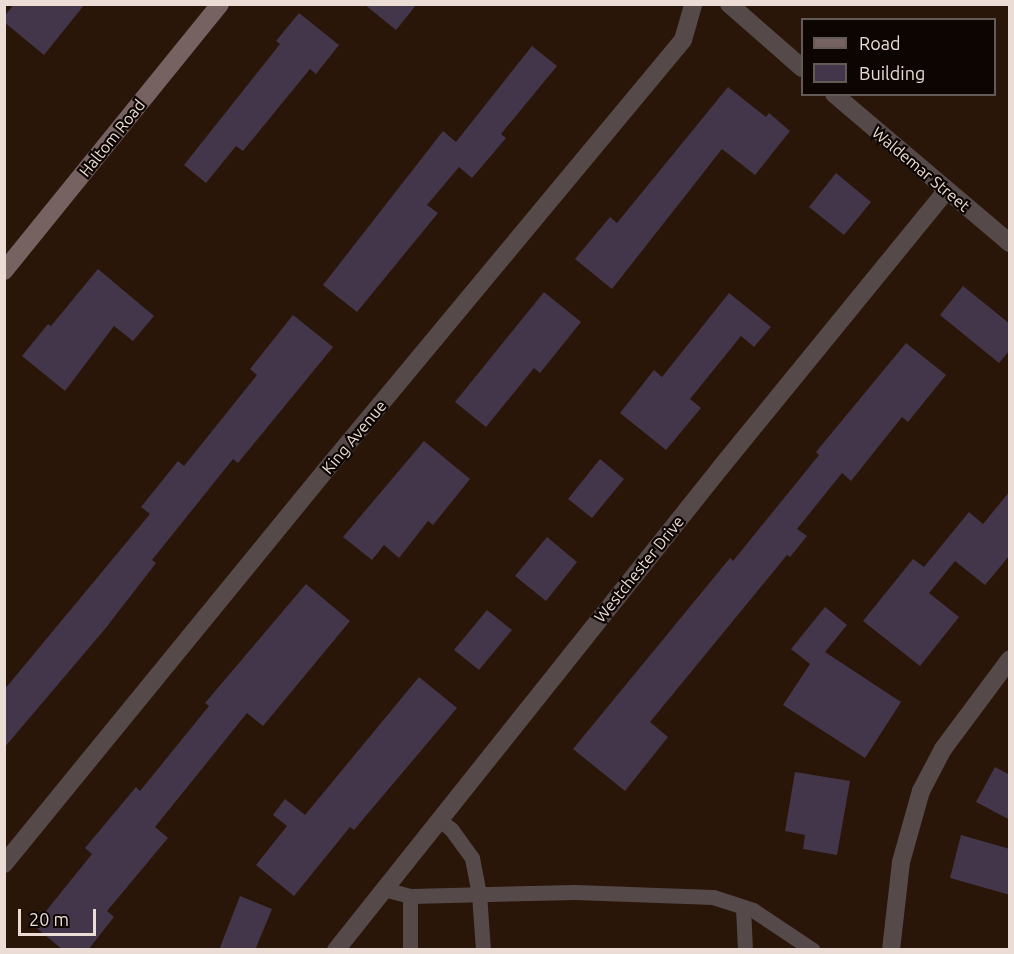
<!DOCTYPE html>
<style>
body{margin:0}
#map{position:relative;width:1014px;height:954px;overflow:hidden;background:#291609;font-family:Ubuntu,sans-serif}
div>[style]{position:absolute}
.building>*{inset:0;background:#43354a}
.lane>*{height:15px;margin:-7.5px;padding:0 7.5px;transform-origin:7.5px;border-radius:7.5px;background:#564949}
.street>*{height:18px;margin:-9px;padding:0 9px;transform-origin:9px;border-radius:9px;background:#564949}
.secondary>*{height:18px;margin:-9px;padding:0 9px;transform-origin:9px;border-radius:9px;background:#776262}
span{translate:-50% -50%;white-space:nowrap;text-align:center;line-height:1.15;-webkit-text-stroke:4.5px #0c0502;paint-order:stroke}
.street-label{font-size:16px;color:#ebddd5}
.frame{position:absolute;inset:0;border:6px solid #ebddd5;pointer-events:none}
.legend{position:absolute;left:801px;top:18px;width:195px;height:78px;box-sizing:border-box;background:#0c0502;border:2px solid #655b56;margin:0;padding:8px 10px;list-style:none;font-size:18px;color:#ebddd5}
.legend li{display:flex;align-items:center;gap:12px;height:30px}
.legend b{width:30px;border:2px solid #655b56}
.scale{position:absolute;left:18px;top:909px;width:78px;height:27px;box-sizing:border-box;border:3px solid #ebddd5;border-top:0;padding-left:8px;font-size:18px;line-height:21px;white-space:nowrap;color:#ebddd5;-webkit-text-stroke:4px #0c0502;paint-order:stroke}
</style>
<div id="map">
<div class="building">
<div style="clip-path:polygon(14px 4px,85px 4px,44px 55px,4px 22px,4px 17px)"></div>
<div style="clip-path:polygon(364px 4px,417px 4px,396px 30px)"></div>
<div style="clip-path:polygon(299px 13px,339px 45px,316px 74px,310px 69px,243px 151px,236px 146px,206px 183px,184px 165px,280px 44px,276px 41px)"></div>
<div style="clip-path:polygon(532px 46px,557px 66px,501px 134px,506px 138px,472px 178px,459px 167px,427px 205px,438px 213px,357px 312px,323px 285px,443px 131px,456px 142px)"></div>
<div style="clip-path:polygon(728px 87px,766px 117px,769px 113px,790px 131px,755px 175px,722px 149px,612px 289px,575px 259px,610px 217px,617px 223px)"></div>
<div style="clip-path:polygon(836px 173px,871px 202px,844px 235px,809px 207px)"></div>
<div style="clip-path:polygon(98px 269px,154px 316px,133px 341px,114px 326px,65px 391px,22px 356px,48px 324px,51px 326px)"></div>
<div style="clip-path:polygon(963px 286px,1010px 324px,1010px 350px,999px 363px,940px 315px)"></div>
<div style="clip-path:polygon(544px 292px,581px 322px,540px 373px,534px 368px,486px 427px,455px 402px)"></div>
<div style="clip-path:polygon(729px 293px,771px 327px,754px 347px,741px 336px,690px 399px,701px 408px,666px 450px,620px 413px,654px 370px,662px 377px)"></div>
<div style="clip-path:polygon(293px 315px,333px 347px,238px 463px,233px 459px,152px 560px,156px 563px,105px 629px,4px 748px,4px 690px,150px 514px,141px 507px,178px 461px,184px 466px,257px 375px,250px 369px)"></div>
<div style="clip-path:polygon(906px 343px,946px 375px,908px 422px,902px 417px,851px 481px,842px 473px,797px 529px,807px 536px,790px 557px,787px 555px,650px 722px,668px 737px,625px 791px,573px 749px,730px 558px,733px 561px,819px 455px,816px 452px)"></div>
<div style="clip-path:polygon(424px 441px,470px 479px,433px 525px,428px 521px,399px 558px,384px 545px,372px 560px,343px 537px)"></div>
<div style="clip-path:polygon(600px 459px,624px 479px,592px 518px,568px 499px)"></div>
<div style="clip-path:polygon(1010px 491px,1010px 555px,985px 585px,955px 561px,929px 593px,959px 617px,920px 666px,863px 621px,913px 559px,924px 567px,969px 512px,983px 524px)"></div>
<div style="clip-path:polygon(547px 537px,577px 562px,546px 601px,515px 576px)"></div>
<div style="clip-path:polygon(306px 584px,350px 621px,263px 726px,247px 713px,155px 827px,168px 838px,107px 911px,114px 917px,88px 950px,63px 950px,34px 926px,92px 854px,85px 848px,136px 787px,140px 791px,209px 706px,205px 703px)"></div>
<div style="clip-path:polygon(825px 607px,847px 625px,825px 652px,901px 702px,865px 758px,783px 705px,810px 664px,791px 649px)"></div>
<div style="clip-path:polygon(487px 610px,512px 630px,479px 670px,454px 650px)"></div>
<div style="clip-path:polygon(419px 677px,457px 708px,354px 830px,350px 827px,294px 896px,256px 865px,287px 826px,273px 815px,285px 799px,305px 815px)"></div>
<div style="clip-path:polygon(995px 767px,1010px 775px,1010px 820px,976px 802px)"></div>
<div style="clip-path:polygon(795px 772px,850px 781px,837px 855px,803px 849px,805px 835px,785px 831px)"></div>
<div style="clip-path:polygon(961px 835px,1010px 849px,1010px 895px,950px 878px)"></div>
<div style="clip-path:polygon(240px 896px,272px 909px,255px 950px,219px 950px)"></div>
</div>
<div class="lane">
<div style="left:439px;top:820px;width:15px;rotate:37deg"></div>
<div style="left:451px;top:829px;width:36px;rotate:54deg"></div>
<div style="left:472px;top:858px;width:37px;rotate:79deg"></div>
<div style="left:479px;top:894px;width:56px;rotate:85.9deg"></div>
<div style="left:384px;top:889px;width:27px;rotate:15deg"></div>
<div style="left:410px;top:896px;width:165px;rotate:-1.4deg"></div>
<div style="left:575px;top:892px;width:138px;rotate:2.1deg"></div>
<div style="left:713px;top:897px;width:42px;rotate:18deg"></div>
<div style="left:753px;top:910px;width:72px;rotate:33.7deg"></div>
<div style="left:743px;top:907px;width:43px;rotate:87.3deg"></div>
<div style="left:410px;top:950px;width:54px;rotate:-90deg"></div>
</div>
<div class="street">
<div style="left:729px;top:4px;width:97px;rotate:41.2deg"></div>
<div style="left:834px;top:94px;width:231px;rotate:40.3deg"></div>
<div style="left:4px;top:864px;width:507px;rotate:-50.76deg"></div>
<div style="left:325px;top:471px;width:560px;rotate:-50.29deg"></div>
<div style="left:683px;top:40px;width:37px;rotate:-74deg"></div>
<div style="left:336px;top:950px;width:618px;rotate:-51.44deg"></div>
<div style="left:721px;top:467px;width:356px;rotate:-50.8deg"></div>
<div style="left:891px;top:950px;width:89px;rotate:-83.5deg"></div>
<div style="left:901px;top:862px;width:74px;rotate:-74.3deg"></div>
<div style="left:921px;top:791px;width:47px;rotate:-62.4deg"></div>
<div style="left:943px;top:749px;width:112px;rotate:-53.3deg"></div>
</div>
<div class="secondary">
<div style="left:4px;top:271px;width:343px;rotate:-51deg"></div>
</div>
<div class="street-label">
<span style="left:112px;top:138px;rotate:-51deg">Haltom Road</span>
<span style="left:921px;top:169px;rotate:40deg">Waldemar Street</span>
<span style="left:354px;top:437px;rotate:-50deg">King Avenue</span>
<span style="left:639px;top:569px;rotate:-51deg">Westchester Drive</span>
</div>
<div class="frame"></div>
<ul class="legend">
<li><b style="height:8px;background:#776262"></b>Road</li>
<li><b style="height:16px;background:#43354a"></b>Building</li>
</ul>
<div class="scale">20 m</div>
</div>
